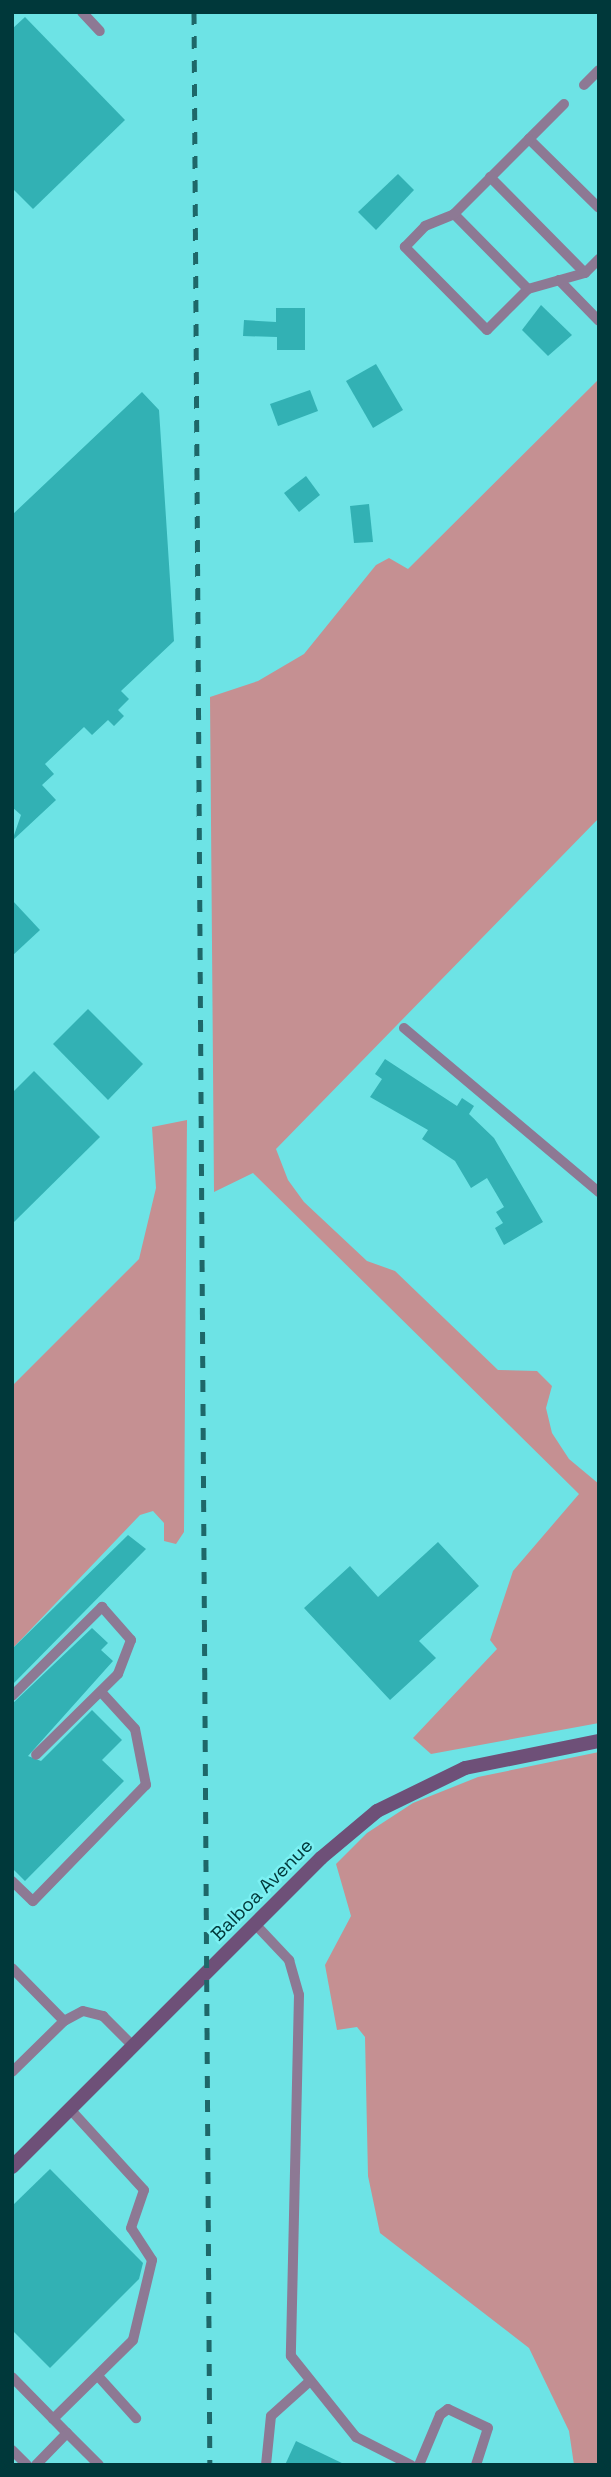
<!DOCTYPE html>
<style>
body{margin:0}
#map{position:relative;width:611px;height:2477px;overflow:hidden;background:#6de3e5;font-family:"Space Grotesk",sans-serif}
div>[style]{position:absolute}
.green>*{inset:0;background:#c59092}
.building>*{inset:0;background:#32b1b4}
.lane>*{height:10px;margin:-5px;padding:0 5px;transform-origin:5px;border-radius:5px;background:#8d7994}
.secondary>*{height:14px;margin:-7px;padding:0 7px;transform-origin:7px;border-radius:7px;background:#6e5078}
.rail>*{height:5px;margin-top:-2.5px;transform-origin:0;background:repeating-linear-gradient(90deg,#1e6769 0 12px,transparent 0 24px)}
span{translate:-50% -50%;white-space:nowrap;text-align:center;line-height:1.15;-webkit-text-stroke:5px #7bf0f2;paint-order:stroke}
.street-label{font-size:19px;color:#00383a}
.frame{position:absolute;inset:0;border:14px solid #00383a;pointer-events:none}
</style>
<div id="map">
<div class="green">
<div style="clip-path:polygon(599px 379px,599px 818px,276px 1149px,288px 1180px,304px 1202px,367px 1261px,395px 1271px,498px 1370px,537px 1371px,552px 1386px,546px 1408px,552px 1433px,569px 1459px,599px 1484px,599px 1723px,431px 1754px,413px 1738px,497px 1649px,490px 1640px,513px 1571px,579px 1494px,253px 1173px,214px 1192px,210px 697px,258px 681px,304px 654px,376px 565px,389px 558px,408px 569px)"></div>
<div style="clip-path:polygon(187px 1120px,184px 1532px,176px 1544px,164px 1541px,164px 1523px,153px 1511px,140px 1515px,12px 1649px,12px 1386px,139px 1259px,156px 1188px,152px 1127px)"></div>
<div style="clip-path:polygon(599px 1752px,599px 2465px,574px 2465px,569px 2431px,529px 2348px,380px 2233px,368px 2176px,365px 2037px,357px 2027px,337px 2030px,325px 1965px,351px 1916px,336px 1864px,367px 1833px,413px 1803px,478px 1777px)"></div>
</div>
<div class="building">
<div style="clip-path:polygon(25px 17px,125px 120px,33px 209px,12px 188px,12px 29px)"></div>
<div style="clip-path:polygon(398px 174px,414px 190px,376px 230px,358px 212px)"></div>
<div style="clip-path:polygon(541px 305px,572px 335px,548px 356px,522px 330px)"></div>
<div style="clip-path:polygon(276px 308px,305px 308px,305px 350px,277px 350px,277px 337px,243px 336px,244px 320px,276px 322px)"></div>
<div style="clip-path:polygon(376px 364px,403px 410px,373px 428px,346px 381px)"></div>
<div style="clip-path:polygon(310px 390px,318px 411px,278px 426px,270px 404px)"></div>
<div style="clip-path:polygon(142px 392px,159px 410px,174px 641px,121px 691px,129px 699px,118px 710px,124px 716px,114px 726px,108px 720px,92px 735px,84px 727px,45px 764px,54px 774px,42px 785px,56px 800px,12px 841px,21px 815px,12px 807px,12px 515px)"></div>
<div style="clip-path:polygon(306px 476px,320px 495px,299px 512px,284px 493px)"></div>
<div style="clip-path:polygon(369px 504px,373px 542px,354px 543px,350px 506px)"></div>
<div style="clip-path:polygon(12px 900px,40px 930px,12px 956px)"></div>
<div style="clip-path:polygon(88px 1009px,143px 1064px,108px 1100px,53px 1044px)"></div>
<div style="clip-path:polygon(385px 1059px,457px 1106px,462px 1098px,474px 1106px,469px 1114px,494px 1138px,543px 1222px,504px 1245px,495px 1228px,503px 1223px,496px 1212px,504px 1207px,487px 1178px,471px 1188px,455px 1161px,422px 1139px,428px 1130px,370px 1097px,382px 1079px,375px 1074px)"></div>
<div style="clip-path:polygon(34px 1071px,100px 1137px,12px 1224px,12px 1093px)"></div>
<div style="clip-path:polygon(128px 1535px,146px 1549px,12px 1685px,12px 1649px)"></div>
<div style="clip-path:polygon(438px 1542px,479px 1586px,419px 1641px,436px 1658px,390px 1700px,304px 1608px,350px 1566px,378px 1597px)"></div>
<div style="clip-path:polygon(92px 1628px,108px 1643px,101px 1650px,113px 1661px,28px 1756px,41px 1761px,92px 1710px,122px 1740px,102px 1760px,124px 1781px,25px 1881px,12px 1868px,12px 1704px)"></div>
<div style="clip-path:polygon(50px 2169px,143px 2263px,139px 2279px,50px 2368px,12px 2330px,12px 2206px)"></div>
<div style="clip-path:polygon(296px 2441px,346px 2465px,285px 2465px)"></div>
</div>
<div class="lane">
<div style="left:82px;top:12px;width:26px;rotate:47deg"></div>
<div style="left:584px;top:85px;width:21px;rotate:-45deg"></div>
<div style="left:564px;top:104px;width:49px;rotate:135deg"></div>
<div style="left:529px;top:139px;width:98px;rotate:44.6deg"></div>
<div style="left:490px;top:177px;width:135px;rotate:45.3deg"></div>
<div style="left:585px;top:273px;width:20px;rotate:-45deg"></div>
<div style="left:454px;top:214px;width:105px;rotate:45.4deg"></div>
<div style="left:528px;top:289px;width:58px;rotate:135deg"></div>
<div style="left:487px;top:330px;width:117px;rotate:-134.7deg"></div>
<div style="left:405px;top:247px;width:29px;rotate:-46deg"></div>
<div style="left:425px;top:226px;width:31px;rotate:-22deg"></div>
<div style="left:454px;top:214px;width:106px;rotate:-45deg"></div>
<div style="left:559px;top:280px;width:57px;rotate:45.7deg"></div>
<div style="left:528px;top:289px;width:59px;rotate:-15.7deg"></div>
<div style="left:404px;top:1028px;width:255px;rotate:40.1deg"></div>
<div style="left:12px;top:1696px;width:127px;rotate:-44.7deg"></div>
<div style="left:102px;top:1607px;width:44px;rotate:48.7deg"></div>
<div style="left:131px;top:1640px;width:36px;rotate:111deg"></div>
<div style="left:118px;top:1674px;width:115px;rotate:135.4deg"></div>
<div style="left:12px;top:1881px;width:29px;rotate:44deg"></div>
<div style="left:33px;top:1901px;width:162px;rotate:-45.8deg"></div>
<div style="left:146px;top:1785px;width:57px;rotate:-101.1deg"></div>
<div style="left:135px;top:1729px;width:49px;rotate:-132.5deg"></div>
<div style="left:255px;top:1924px;width:50px;rotate:46.6deg"></div>
<div style="left:289px;top:1960px;width:36px;rotate:74deg"></div>
<div style="left:299px;top:1995px;width:361px;rotate:91.3deg"></div>
<div style="left:291px;top:2356px;width:104px;rotate:51.3deg"></div>
<div style="left:356px;top:2437px;width:62px;rotate:27deg"></div>
<div style="left:12px;top:1968px;width:74px;rotate:45.5deg"></div>
<div style="left:12px;top:2072px;width:73px;rotate:-44.4deg"></div>
<div style="left:64px;top:2021px;width:21px;rotate:-28deg"></div>
<div style="left:83px;top:2011px;width:21px;rotate:14deg"></div>
<div style="left:103px;top:2016px;width:42px;rotate:45deg"></div>
<div style="left:98px;top:2376px;width:57px;rotate:47.9deg"></div>
<div style="left:12px;top:2377px;width:78px;rotate:45.5deg"></div>
<div style="left:67px;top:2433px;width:45px;rotate:134.1deg"></div>
<div style="left:53px;top:2419px;width:112px;rotate:-44.6deg"></div>
<div style="left:133px;top:2340px;width:82px;rotate:-76.6deg"></div>
<div style="left:152px;top:2260px;width:38px;rotate:-123deg"></div>
<div style="left:131px;top:2228px;width:40px;rotate:-71.1deg"></div>
<div style="left:144px;top:2190px;width:110px;rotate:-132.4deg"></div>
<div style="left:67px;top:2433px;width:45px;rotate:45deg"></div>
<div style="left:12px;top:2450px;width:21px;rotate:45deg"></div>
<div style="left:266px;top:2465px;width:49px;rotate:-84.2deg"></div>
<div style="left:271px;top:2416px;width:52px;rotate:-41.9deg"></div>
<div style="left:419px;top:2465px;width:54px;rotate:-67.2deg"></div>
<div style="left:440px;top:2415px;width:10px;rotate:-37deg"></div>
<div style="left:448px;top:2409px;width:44px;rotate:25.4deg"></div>
<div style="left:488px;top:2428px;width:39px;rotate:108deg"></div>
</div>
<div class="secondary">
<div style="left:12px;top:2167px;width:437px;rotate:-45deg"></div>
<div style="left:321px;top:1858px;width:73px;rotate:-40deg"></div>
<div style="left:377px;top:1811px;width:98px;rotate:-26deg"></div>
<div style="left:465px;top:1768px;width:137px;rotate:-11.4deg"></div>
</div>
<div class="rail">
<div style="left:194px;top:12px;width:2453px;rotate:89.63deg"></div>
</div>
<div class="street-label">
<span style="left:262px;top:1890px;rotate:-45deg">Balboa Avenue</span>
</div>
<div class="frame"></div>
</div>
